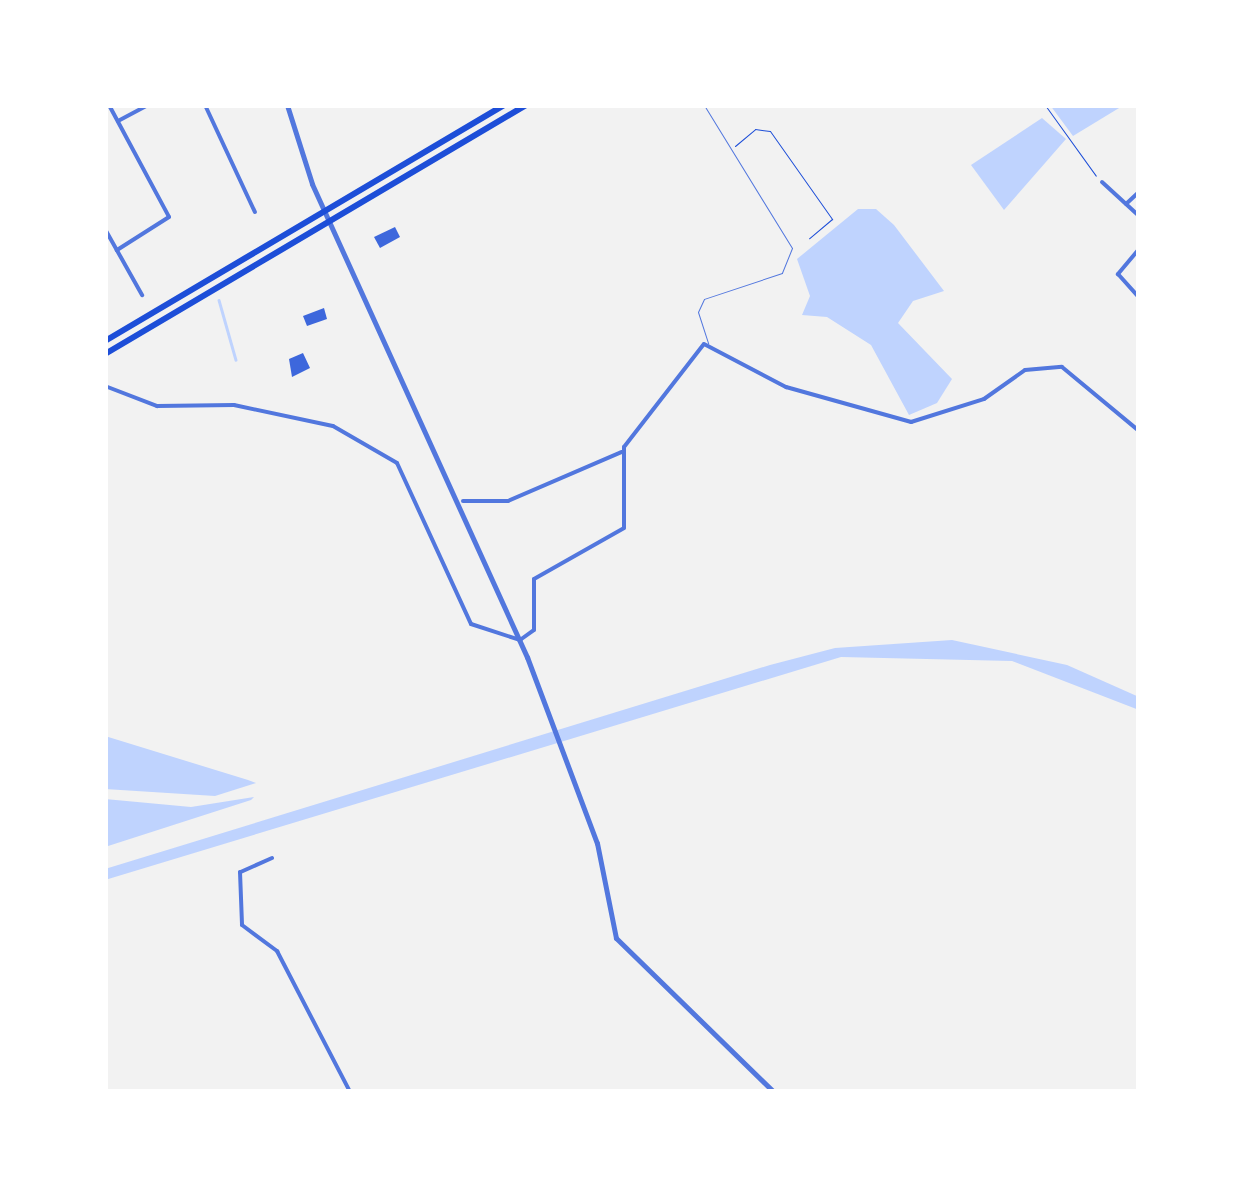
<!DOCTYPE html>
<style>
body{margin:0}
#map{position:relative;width:1244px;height:1197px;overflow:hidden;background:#f2f2f2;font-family:Manrope,sans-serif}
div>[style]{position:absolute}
.water>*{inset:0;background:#bfd3fe}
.stream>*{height:2.5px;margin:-1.25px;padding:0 1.25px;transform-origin:1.25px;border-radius:1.25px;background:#bfd3fe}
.building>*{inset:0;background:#3d67dc}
.path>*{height:1px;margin:-0.5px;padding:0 0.5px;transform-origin:0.5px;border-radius:0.5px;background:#1d4ed8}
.service>*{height:1px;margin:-0.5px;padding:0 0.5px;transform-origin:0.5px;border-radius:0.5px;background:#5277de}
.minor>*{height:4px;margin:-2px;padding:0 2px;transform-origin:2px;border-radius:2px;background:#5277de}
.tertiary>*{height:5px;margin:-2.5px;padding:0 2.5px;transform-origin:2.5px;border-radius:2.5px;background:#5277de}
.primary>*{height:6px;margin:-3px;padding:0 3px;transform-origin:3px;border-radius:3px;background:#1d4ed8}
span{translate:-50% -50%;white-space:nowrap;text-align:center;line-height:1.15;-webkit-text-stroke:10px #fff;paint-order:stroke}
.frame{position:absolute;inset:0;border:108px solid #fff;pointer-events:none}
</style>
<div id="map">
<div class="water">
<div style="clip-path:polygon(1050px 105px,1124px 105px,1073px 136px)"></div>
<div style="clip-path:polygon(1042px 118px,1066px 139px,1004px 210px,971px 165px)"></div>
<div style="clip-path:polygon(858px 209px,876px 209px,894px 225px,944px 291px,913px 301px,898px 323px,952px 379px,937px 403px,909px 415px,871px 345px,827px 317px,802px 315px,810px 296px,797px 259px)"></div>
<div style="clip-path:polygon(952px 640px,1067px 665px,1139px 697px,1139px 710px,1012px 661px,841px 657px,105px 880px,105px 869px,770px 665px,835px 648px)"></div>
<div style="clip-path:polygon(105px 736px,248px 780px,256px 783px,215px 796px,105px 789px)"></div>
<div style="clip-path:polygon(254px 797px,251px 800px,105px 847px,105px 799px,191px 807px)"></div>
</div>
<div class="stream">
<div style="left:219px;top:300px;width:62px;rotate:74.2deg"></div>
</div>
<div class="building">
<div style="clip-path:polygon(395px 227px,400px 237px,380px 248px,374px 237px)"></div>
<div style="clip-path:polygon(324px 308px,327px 319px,307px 326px,303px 316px)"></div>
<div style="clip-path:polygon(303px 353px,310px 368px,292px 377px,289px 359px)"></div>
</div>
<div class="path">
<div style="left:1045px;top:105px;width:87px;rotate:54.3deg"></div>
<div style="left:735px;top:146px;width:26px;rotate:-40deg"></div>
<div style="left:755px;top:129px;width:15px;rotate:8deg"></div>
<div style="left:770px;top:131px;width:108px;rotate:54.8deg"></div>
<div style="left:832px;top:219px;width:30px;rotate:140deg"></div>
</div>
<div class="service">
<div style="left:704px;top:105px;width:168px;rotate:58.4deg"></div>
<div style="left:792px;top:248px;width:27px;rotate:112deg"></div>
<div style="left:782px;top:273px;width:82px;rotate:161.6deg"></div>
<div style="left:704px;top:299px;width:14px;rotate:115deg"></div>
<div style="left:698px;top:312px;width:33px;rotate:72deg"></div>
</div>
<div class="minor">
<div style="left:109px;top:105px;width:127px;rotate:61.8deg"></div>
<div style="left:169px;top:217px;width:62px;rotate:147.6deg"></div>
<div style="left:205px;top:105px;width:118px;rotate:65deg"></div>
<div style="left:118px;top:121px;width:34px;rotate:-28deg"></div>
<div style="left:1102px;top:182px;width:50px;rotate:42.6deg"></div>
<div style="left:1126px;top:204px;width:18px;rotate:-43deg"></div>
<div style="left:105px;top:229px;width:76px;rotate:60.7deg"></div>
<div style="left:1139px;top:249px;width:33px;rotate:130deg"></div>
<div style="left:1118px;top:274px;width:31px;rotate:48deg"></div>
<div style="left:105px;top:386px;width:56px;rotate:21deg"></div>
<div style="left:157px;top:406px;width:77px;rotate:-0.7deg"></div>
<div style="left:234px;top:405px;width:101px;rotate:12deg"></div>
<div style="left:333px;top:426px;width:74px;rotate:30deg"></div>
<div style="left:397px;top:463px;width:177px;rotate:65.3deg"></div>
<div style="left:471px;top:624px;width:52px;rotate:18.1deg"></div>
<div style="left:520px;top:640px;width:17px;rotate:-36deg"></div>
<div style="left:534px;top:630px;width:51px;rotate:-90deg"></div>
<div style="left:534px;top:579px;width:103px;rotate:-29.5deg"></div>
<div style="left:624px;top:528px;width:81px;rotate:-90deg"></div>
<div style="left:624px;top:447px;width:130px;rotate:-52.2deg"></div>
<div style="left:704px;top:344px;width:93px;rotate:27.7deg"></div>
<div style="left:786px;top:387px;width:130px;rotate:15.6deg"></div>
<div style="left:911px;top:422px;width:77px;rotate:-17.5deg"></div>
<div style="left:984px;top:399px;width:50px;rotate:-35.3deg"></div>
<div style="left:1025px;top:370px;width:37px;rotate:-5deg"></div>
<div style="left:1062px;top:367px;width:100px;rotate:39.7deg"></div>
<div style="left:463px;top:501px;width:45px"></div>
<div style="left:508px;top:501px;width:124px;rotate:-23.3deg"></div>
<div style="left:272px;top:858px;width:35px;rotate:156deg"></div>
<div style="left:240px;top:872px;width:53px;rotate:87.8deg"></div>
<div style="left:242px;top:925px;width:44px;rotate:36.6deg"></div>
<div style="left:277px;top:951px;width:159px;rotate:62.6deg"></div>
</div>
<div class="tertiary">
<div style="left:287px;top:105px;width:83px;rotate:72.4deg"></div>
<div style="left:312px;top:184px;width:520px;rotate:65.56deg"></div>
<div style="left:527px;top:657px;width:199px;rotate:69.4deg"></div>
<div style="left:597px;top:843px;width:97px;rotate:78.7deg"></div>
<div style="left:616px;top:938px;width:221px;rotate:44.3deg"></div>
</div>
<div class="primary">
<div style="left:105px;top:341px;width:464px;rotate:-30.6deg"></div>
<div style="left:105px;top:354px;width:489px;rotate:-30.6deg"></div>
</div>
<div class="frame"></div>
</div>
